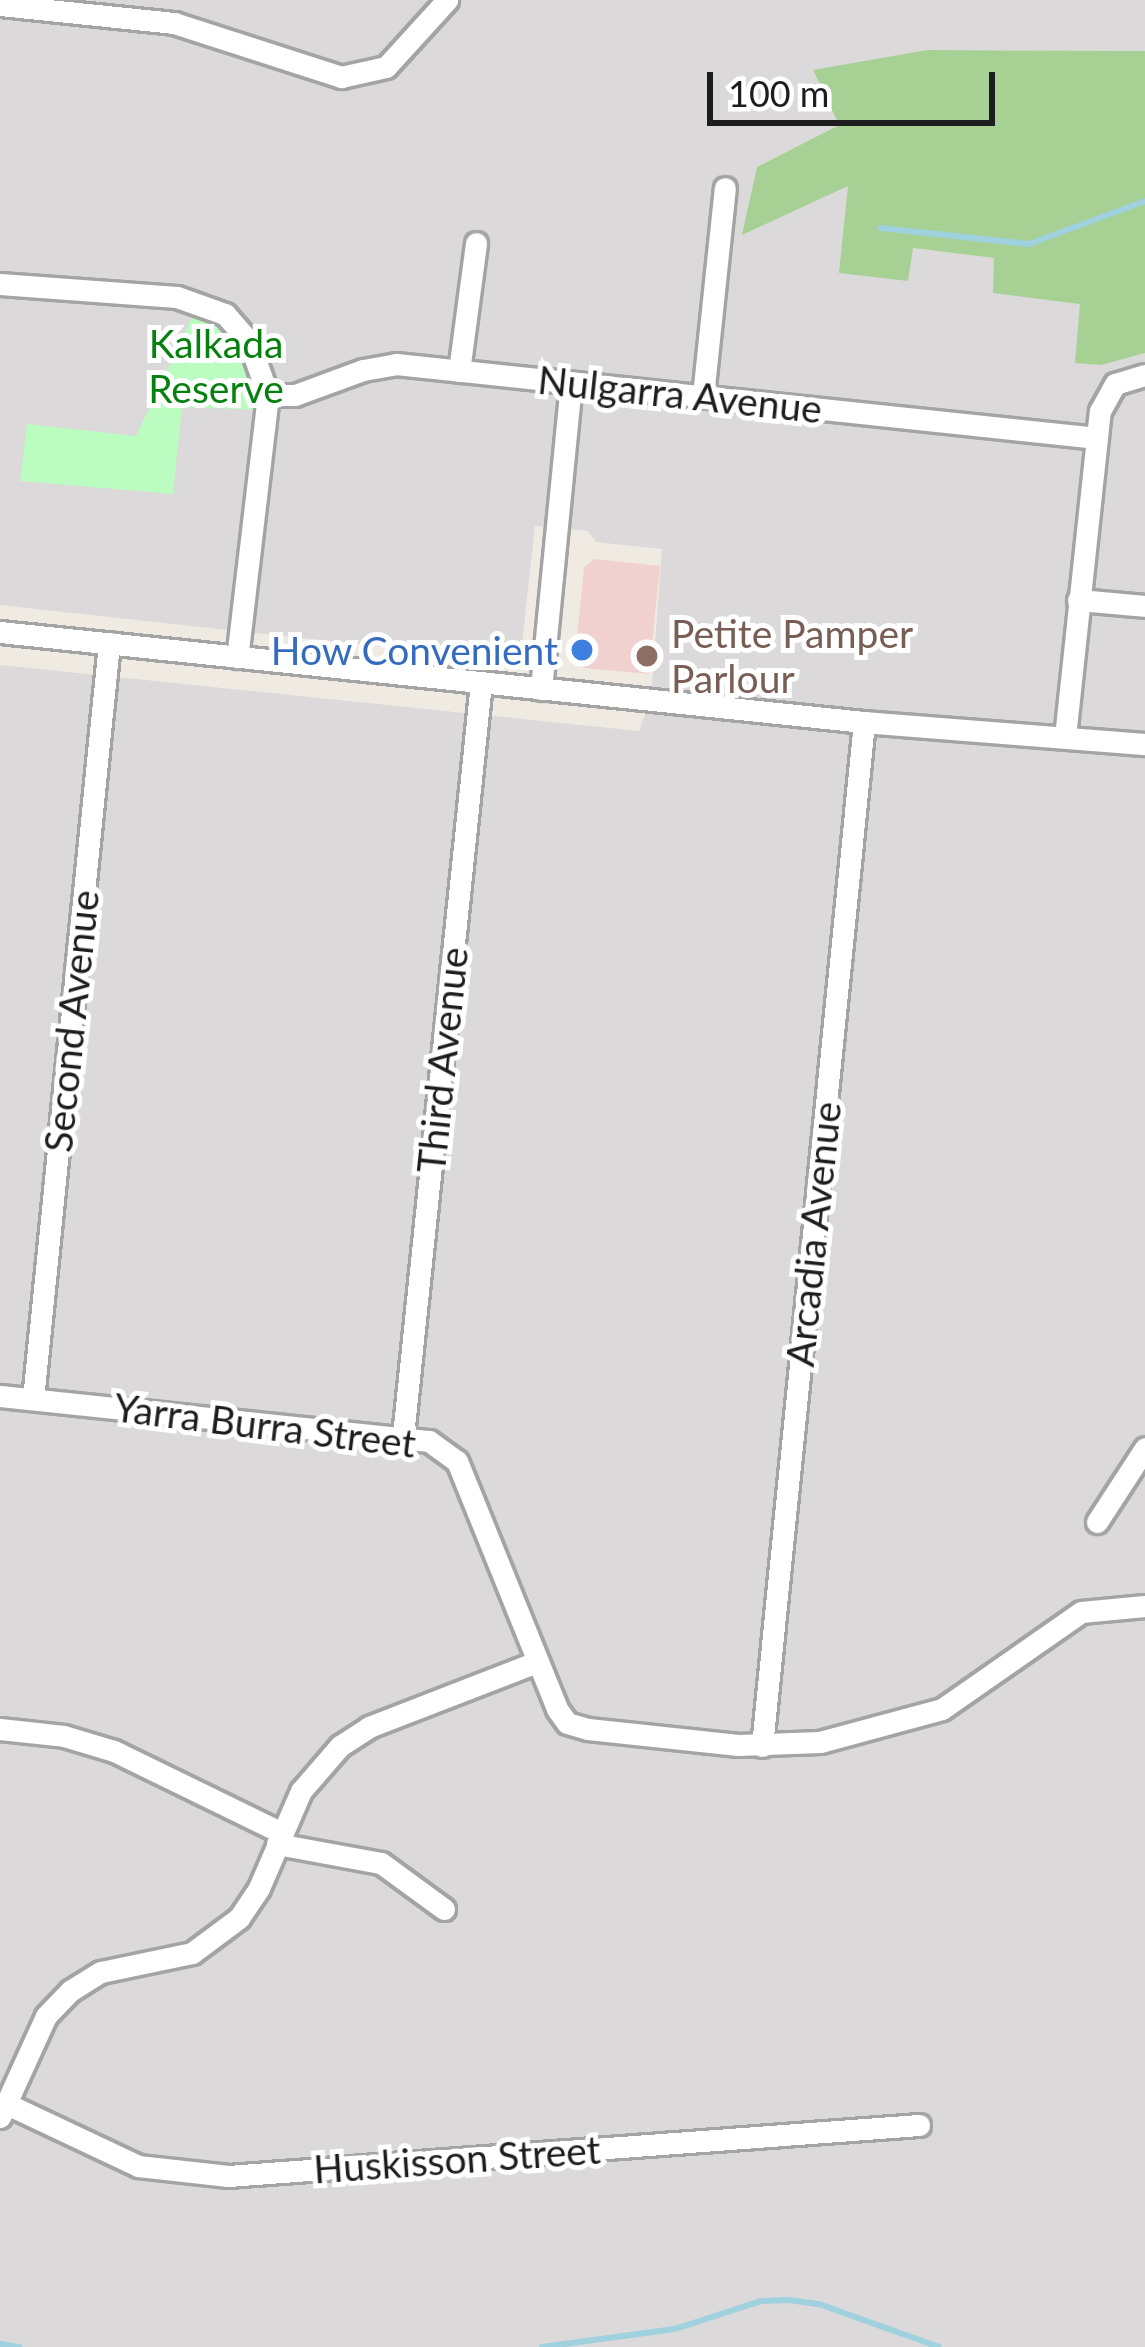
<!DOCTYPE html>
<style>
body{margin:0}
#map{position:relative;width:1145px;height:2347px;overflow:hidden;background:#efeae2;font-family:Lato,sans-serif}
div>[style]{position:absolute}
.residential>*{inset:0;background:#dbd9d9}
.commercial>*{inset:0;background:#f1d1d0}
.forest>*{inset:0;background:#a6d094}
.park>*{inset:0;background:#bbfcc0}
.stream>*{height:6px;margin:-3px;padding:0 3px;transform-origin:3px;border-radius:3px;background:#9fd1df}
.roads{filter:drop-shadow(3px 0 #a4a4a4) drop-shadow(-3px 0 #a4a4a4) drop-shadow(0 3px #a4a4a4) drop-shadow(0 -3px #a4a4a4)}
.street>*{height:21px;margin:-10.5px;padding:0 10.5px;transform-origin:10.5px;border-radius:10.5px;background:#fff}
.dots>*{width:33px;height:33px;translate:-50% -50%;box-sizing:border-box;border:6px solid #fff;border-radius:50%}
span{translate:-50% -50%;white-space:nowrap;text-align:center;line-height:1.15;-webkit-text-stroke:10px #fff;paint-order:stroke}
.park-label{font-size:39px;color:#06800f}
.street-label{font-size:39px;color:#1d1d1d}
.education-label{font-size:39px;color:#785e54}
.left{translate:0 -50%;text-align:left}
.shop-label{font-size:39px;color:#366cbe}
.right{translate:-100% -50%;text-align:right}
.scale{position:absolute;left:707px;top:72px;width:288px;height:54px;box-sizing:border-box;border:6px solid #1d1d1d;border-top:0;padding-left:15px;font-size:36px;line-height:42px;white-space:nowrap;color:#1d1d1d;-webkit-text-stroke:9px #fff;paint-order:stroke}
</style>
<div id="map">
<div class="residential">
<div style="clip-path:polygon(0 0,1145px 0,1145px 51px,927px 50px,813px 71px,839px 125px,757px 167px,744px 234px,848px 185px,912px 248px,995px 258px,993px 293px,1080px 303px,1102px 365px,1145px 353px,1145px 2347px,0 2347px,0 665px,639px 731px,651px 699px,662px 549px,596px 542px,588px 531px,535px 526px,521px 653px,512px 661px,0 605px)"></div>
</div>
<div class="commercial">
<div style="clip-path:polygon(595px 559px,660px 566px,649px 674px,584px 668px,575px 659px,584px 567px)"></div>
</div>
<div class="forest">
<div style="clip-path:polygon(927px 50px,1145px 51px,1145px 353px,1102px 365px,1075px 363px,1080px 304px,993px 293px,994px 258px,913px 248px,908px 281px,839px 273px,848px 186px,742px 235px,757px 167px,839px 125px,813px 70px)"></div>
</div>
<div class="park">
<div style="clip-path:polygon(198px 305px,249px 342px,266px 410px,182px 407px,173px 494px,20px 481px,27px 424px,136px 436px)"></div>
</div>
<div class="stream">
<div style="left:881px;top:228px;width:149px;rotate:6.2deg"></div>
<div style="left:1029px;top:244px;width:124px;rotate:-20.3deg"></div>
<div style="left:0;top:2344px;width:20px;rotate:9deg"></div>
<div style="left:542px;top:2347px;width:134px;rotate:-7.7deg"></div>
<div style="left:675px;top:2329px;width:90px;rotate:-18deg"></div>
<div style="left:761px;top:2301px;width:28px;rotate:-2deg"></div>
<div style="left:789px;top:2300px;width:30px;rotate:8deg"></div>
<div style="left:819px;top:2304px;width:127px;rotate:19.7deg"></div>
</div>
<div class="roads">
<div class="street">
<div style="left:0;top:5px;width:175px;rotate:5.9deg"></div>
<div style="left:174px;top:23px;width:176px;rotate:17.9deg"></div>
<div style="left:341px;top:77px;width:46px;rotate:-12.5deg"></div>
<div style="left:386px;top:67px;width:91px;rotate:-47.7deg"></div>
<div style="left:0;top:284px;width:177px;rotate:4.2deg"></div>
<div style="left:177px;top:297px;width:51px;rotate:19.5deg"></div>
<div style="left:225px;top:314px;width:37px;rotate:49deg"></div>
<div style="left:249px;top:342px;width:56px;rotate:70.3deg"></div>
<div style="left:268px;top:395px;width:264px;rotate:96.7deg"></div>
<div style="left:459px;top:371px;width:129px;rotate:-82.4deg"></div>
<div style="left:268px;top:395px;width:27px"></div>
<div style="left:295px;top:395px;width:72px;rotate:-20.2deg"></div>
<div style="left:363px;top:370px;width:34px;rotate:-10deg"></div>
<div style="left:396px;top:364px;width:705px;rotate:6.03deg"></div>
<div style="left:703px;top:396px;width:209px;rotate:-84deg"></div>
<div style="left:1078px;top:600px;width:67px;rotate:5.1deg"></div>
<div style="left:0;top:632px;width:869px;rotate:5.95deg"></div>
<div style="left:864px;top:722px;width:282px;rotate:4.5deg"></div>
<div style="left:541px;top:689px;width:305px;rotate:-84.4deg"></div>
<div style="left:1065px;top:737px;width:328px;rotate:-83.9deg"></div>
<div style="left:1100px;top:411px;width:31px;rotate:-61deg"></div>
<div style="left:1115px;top:384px;width:31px;rotate:-17deg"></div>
<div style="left:0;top:1396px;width:431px;rotate:6deg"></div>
<div style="left:429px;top:1441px;width:34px;rotate:36deg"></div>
<div style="left:457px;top:1461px;width:267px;rotate:68deg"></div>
<div style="left:557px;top:1709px;width:17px;rotate:54deg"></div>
<div style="left:567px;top:1723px;width:22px;rotate:16deg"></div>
<div style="left:588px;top:1729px;width:151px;rotate:6.1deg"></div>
<div style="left:738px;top:1745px;width:82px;rotate:-2.1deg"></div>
<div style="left:820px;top:1742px;width:126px;rotate:-15.1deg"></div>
<div style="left:942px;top:1709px;width:169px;rotate:-34.9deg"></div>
<div style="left:1081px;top:1612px;width:64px;rotate:-5.4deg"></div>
<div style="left:33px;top:1399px;width:760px;rotate:-84.26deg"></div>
<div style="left:403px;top:1436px;width:757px;rotate:-84.09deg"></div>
<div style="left:1097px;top:1522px;width:88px;rotate:-57deg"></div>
<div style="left:0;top:1729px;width:64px;rotate:6.2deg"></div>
<div style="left:64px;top:1736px;width:52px;rotate:16.7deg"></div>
<div style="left:114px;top:1751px;width:187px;rotate:26deg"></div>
<div style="left:762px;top:1746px;width:1029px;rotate:-84.31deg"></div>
<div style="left:277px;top:1844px;width:106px;rotate:10.4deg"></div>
<div style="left:381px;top:1863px;width:78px;rotate:36.1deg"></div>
<div style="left:9px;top:2105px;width:143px;rotate:25.3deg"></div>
<div style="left:138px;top:2166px;width:91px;rotate:6.3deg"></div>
<div style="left:228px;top:2176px;width:693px;rotate:-4.22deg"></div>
<div style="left:0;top:2117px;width:111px;rotate:-65.5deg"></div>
<div style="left:46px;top:2016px;width:35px;rotate:-46deg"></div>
<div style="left:70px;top:1991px;width:36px;rotate:-32deg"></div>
<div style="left:101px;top:1972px;width:93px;rotate:-11.8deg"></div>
<div style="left:192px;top:1953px;width:59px;rotate:-36.7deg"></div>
<div style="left:239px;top:1918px;width:36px;rotate:-56deg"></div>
<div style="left:259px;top:1888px;width:106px;rotate:-66.6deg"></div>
<div style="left:301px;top:1791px;width:60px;rotate:-49.1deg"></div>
<div style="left:340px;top:1746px;width:35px;rotate:-33deg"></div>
<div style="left:369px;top:1727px;width:180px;rotate:-21.2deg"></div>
</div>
</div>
<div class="dots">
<div style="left:582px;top:650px;background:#3f7fe0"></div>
<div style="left:647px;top:656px;background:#8d6e63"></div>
</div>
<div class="park-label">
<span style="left:216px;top:366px">Kalkada<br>Reserve</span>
</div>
<div class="street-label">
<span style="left:680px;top:394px;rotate:6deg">Nulgarra Avenue</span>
<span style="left:71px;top:1021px;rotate:-84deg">Second Avenue</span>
<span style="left:442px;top:1060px;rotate:-84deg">Third Avenue</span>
<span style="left:813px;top:1234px;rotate:-84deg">Arcadia Avenue</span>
<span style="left:265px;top:1425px;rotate:7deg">Yarra Burra Street</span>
<span style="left:457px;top:2159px;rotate:-4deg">Huskisson Street</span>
</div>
<div class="education-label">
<span class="left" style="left:671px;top:656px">Petite Pamper<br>Parlour</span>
</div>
<div class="shop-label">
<span class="right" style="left:558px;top:650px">How Convenient</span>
</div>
<div class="scale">100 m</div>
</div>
